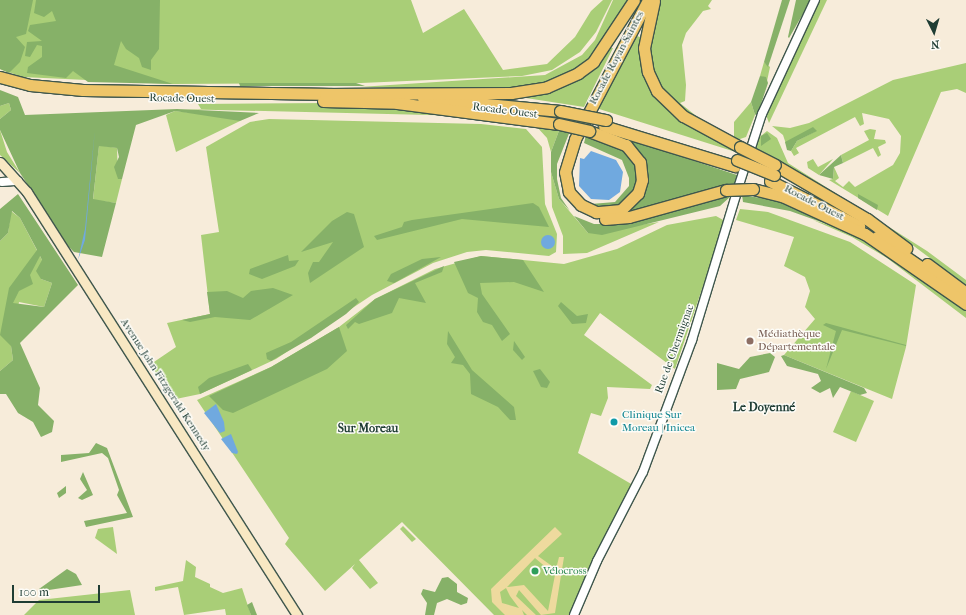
<!DOCTYPE html>
<meta charset="utf-8">
<style>
body{margin:0}
#map{position:relative;width:966px;height:615px;overflow:hidden;background:#f7ecda;font-family:"IM FELL French Canon",serif}
div>[style]{position:absolute}
.green>*{inset:0;background:#a9ce77}
.forest>*{inset:0;background:#86b168}
.sand>*{inset:0;background:#eeda9e}
.water>*{inset:0;background:#70a9df}
.round{border-radius:50%}
.roads{filter:drop-shadow(1px 0 #3f574d) drop-shadow(-1px 0 #3f574d) drop-shadow(0 1px #3f574d) drop-shadow(0 -1px #3f574d)}
.tertiary>*{height:8px;margin:-4px;padding:0 4px;transform-origin:4px;border-radius:4px;background:#fff}
.secondary>*{height:9px;margin:-4.5px;padding:0 4.5px;transform-origin:4.5px;border-radius:4.5px;background:#f8e8c3}
.primary>*{height:11px;margin:-5.5px;padding:0 5.5px;transform-origin:5.5px;border-radius:5.5px;background:#eec569}
.trunk>*{height:11px;margin:-5.5px;padding:0 5.5px;transform-origin:5.5px;border-radius:5.5px;background:#eec569}
.bridges{filter:drop-shadow(1px 0 #3f574d) drop-shadow(-1px 0 #3f574d) drop-shadow(0 1px #3f574d) drop-shadow(0 -1px #3f574d)}
.primary-bridge>*{height:11px;margin:-5.5px;padding:0 5.5px;transform-origin:5.5px;border-radius:5.5px;background:#eec569}
.trunk-bridge>*{height:11px;margin:-5.5px;padding:0 5.5px;transform-origin:5.5px;border-radius:5.5px;background:#eec569}
.dots>*{width:11px;height:11px;translate:-50% -50%;box-sizing:border-box;border:2px solid #fdfcf7;border-radius:50%}
span{translate:-50% -50%;white-space:nowrap;text-align:center;line-height:1.15;-webkit-text-stroke:3px #fdfcf7;paint-order:stroke}
.street-label{font-size:11px;color:#1f3d34}
.education-label{font-size:11px;color:#785e54}
.left{translate:0 -50%;text-align:left}
.culture-label{font-size:11px;color:#0d838f}
.leisure-label{font-size:11px;color:#27864d}
.neighbourhood-label{font-size:12px;color:#1f3d34;font-weight:700}
.north{position:absolute;left:914px;top:12px;width:40px;height:40px;-webkit-text-stroke:3px #fdfcf7;paint-order:stroke;rotate:175deg;font-size:11px;font-weight:700;line-height:16px;text-align:center;color:#1f3d34}
.north::after{content:'';display:block;margin:auto;width:14px;height:18px;background:#1f3d34;clip-path:polygon(50% 0,100% 100%,50% 72%,0 100%)}
.scale{position:absolute;left:12px;top:585px;width:88px;height:18px;box-sizing:border-box;border:2px solid #1f3d34;border-top:0;padding-left:5px;font-size:12px;line-height:14px;white-space:nowrap;color:#1f3d34;-webkit-text-stroke:3px #fdfcf7;paint-order:stroke}
</style>
<div id="map">
<div class="green">
<div style="clip-path:polygon(0 0,411px 0,423px 33px,464px 9px,503px 70px,547px 64px,575px 37px,591px 11px,603px 0,612px 0,596px 32px,580px 52px,552px 70px,522px 76px,361px 83px,173px 84px,22px 77px,0 69px)"></div>
<div style="clip-path:polygon(613px 0,628px 0,603px 44px,579px 69px,544px 85px,516px 89px,359px 87px,545px 75px,582px 55px,595px 40px)"></div>
<div style="clip-path:polygon(658px 0,712px 0,708px 6px,711px 9px,703px 11px,686px 33px,682px 45px,686px 85px,685px 101px,680px 103px,700px 119px,671px 104px,653px 77px,647px 46px)"></div>
<div style="clip-path:polygon(820px 0,827px 0,769px 123px,766px 115px)"></div>
<div style="clip-path:polygon(634px 35px,640px 37px,656px 93px,742px 154px,596px 108px)"></div>
<div style="clip-path:polygon(608px 48px,613px 48px,584px 107px,513px 96px,536px 93px)"></div>
<div style="clip-path:polygon(764px 62px,770px 67px,767px 81px,760px 76px)"></div>
<div style="clip-path:polygon(966px 63px,966px 93px,957px 89px,941px 92px,888px 216px,829px 180px,833px 179px,834px 167px,839px 178px,835px 181px,843px 187px,849px 181px,855px 187px,893px 165px,900px 153px,901px 136px,889px 119px,862px 113px,864px 124px,860px 126px,855px 117px,796px 148px,799px 153px,794px 156px,791px 151px,797px 141px,816px 131px,786px 144px,783px 135px,772px 126px,790px 128px,809px 123px,893px 80px)"></div>
<div style="clip-path:polygon(751px 102px,755px 115px,746px 137px,734px 141px,734px 122px)"></div>
<div style="clip-path:polygon(9px 103px,11px 110px,0 119px,0 106px)"></div>
<div style="clip-path:polygon(328px 103px,470px 116px,177px 109px,201px 109px,198px 104px)"></div>
<div style="clip-path:polygon(175px 111px,238px 118px,240px 121px,176px 152px,166px 115px)"></div>
<div style="clip-path:polygon(269px 119px,481px 124px,526px 129px,542px 147px,545px 204px,557px 234px,556px 252px,549px 256px,486px 250px,467px 252px,433px 263px,372px 295px,276px 359px,200px 394px,171px 400px,151px 364px,176px 347px,167px 323px,210px 314px,201px 235px,219px 232px,206px 147px,250px 122px)"></div>
<div style="clip-path:polygon(536px 126px,560px 128px,551px 152px,547px 138px)"></div>
<div style="clip-path:polygon(870px 129px,876px 130px,874px 139px,885px 140px,886px 143px,878px 147px,881px 155px,878px 157px,873px 148px,843px 163px,841px 155px,869px 140px,864px 131px)"></div>
<div style="clip-path:polygon(0 130px,7px 152px,20px 173px,0 155px)"></div>
<div style="clip-path:polygon(767px 131px,777px 138px,788px 163px,927px 251px,966px 280px,966px 285px,899px 235px,754px 151px,757px 139px)"></div>
<div style="clip-path:polygon(99px 145px,117px 148px,118px 179px,122px 179px,116px 203px,93px 200px)"></div>
<div style="clip-path:polygon(813px 159px,818px 167px,833px 159px,819px 175px,808px 168px,807px 162px)"></div>
<div style="clip-path:polygon(551px 172px,559px 199px,588px 233px,659px 222px,587px 253px,563px 254px,563px 236px,552px 207px)"></div>
<div style="clip-path:polygon(796px 207px,887px 251px,966px 309px,966px 318px,887px 258px,852px 237px,813px 220px,829px 225px)"></div>
<div style="clip-path:polygon(740px 209px,768px 212px,850px 242px,916px 285px,906px 347px,892px 399px,784px 355px,815px 319px,805px 307px,810px 291px,805px 277px,784px 266px,794px 237px,736px 220px)"></div>
<div style="clip-path:polygon(11px 211px,20px 218px,42px 260px,41px 279px,52px 283px,44px 307px,19px 302px,11px 346px,13px 360px,0 371px,0 241px,8px 233px)"></div>
<div style="clip-path:polygon(716px 216px,725px 221px,675px 369px,600px 313px,584px 335px,652px 385px,650px 389px,607px 387px,608px 398px,601px 416px,591px 413px,578px 453px,633px 485px,574px 615px,494px 615px,402px 522px,359px 560px,378px 583px,370px 589px,352px 568px,355px 564px,325px 591px,285px 544px,289px 538px,197px 400px,271px 367px,339px 327px,375px 299px,435px 269px,481px 256px,564px 264px,617px 249px,667px 225px)"></div>
<div style="clip-path:polygon(851px 391px,874px 401px,856px 442px,833px 432px)"></div>
<div style="clip-path:polygon(403px 526px,416px 539px,412px 542px,400px 529px)"></div>
<div style="clip-path:polygon(113px 527px,117px 554px,95px 538px,98px 529px)"></div>
<div style="clip-path:polygon(186px 560px,196px 567px,195px 577px,210px 584px,210px 587px,223px 593px,242px 588px,251px 615px,226px 615px,225px 609px,184px 615px,178px 587px,155px 591px,155px 587px,183px 581px)"></div>
<div style="clip-path:polygon(130px 590px,135px 615px,24px 615px,39px 600px)"></div>
</div>
<div class="forest">
<div style="clip-path:polygon(0 0,33px 0,26px 34px,16px 37px,25px 47px,20px 62px,9px 73px,0 69px)"></div>
<div style="clip-path:polygon(36px 0,160px 0,159px 49px,151px 60px,151px 70px,142px 67px,139px 58px,126px 49px,121px 41px,114px 65px,173px 84px,88px 82px,73px 71px,66px 78px,27px 73px,28px 67px,42px 57px,42px 46px,37px 45px,30px 57px,25px 56px,27px 42px,42px 41px,28px 31px,30px 25px,56px 21px,52px 11px,44px 17px,34px 13px)"></div>
<div style="clip-path:polygon(782px 0,790px 0,768px 67px,764px 62px)"></div>
<div style="clip-path:polygon(796px 0,811px 0,789px 38px,788px 37px)"></div>
<div style="clip-path:polygon(760px 76px,766px 77px,768px 83px,758px 113px,755px 115px,751px 102px)"></div>
<div style="clip-path:polygon(239px 83px,356px 83px,365px 86px,240px 86px)"></div>
<div style="clip-path:polygon(0 90px,18px 97px,25px 115px,177px 109px,259px 113px,240px 121px,175px 111px,136px 125px,122px 179px,118px 179px,114px 167px,119px 157px,117px 148px,99px 146px,93px 199px,116px 203px,102px 257px,74px 252px,68px 246px,20px 173px,0 130px,0 119px,11px 110px,9px 103px,0 106px)"></div>
<div style="clip-path:polygon(813px 127px,817px 131px,797px 141px,791px 151px,787px 150px,785px 142px)"></div>
<div style="clip-path:polygon(560px 128px,570px 131px,557px 164px,557px 179px,561px 198px,570px 211px,559px 199px,551px 172px,551px 152px)"></div>
<div style="clip-path:polygon(767px 133px,771px 139px,761px 146px,761px 136px)"></div>
<div style="clip-path:polygon(586px 135px,627px 151px,637px 166px,636px 189px,627px 202px,602px 210px,591px 204px,615px 202px,629px 186px,629px 178px,622px 160px,584px 143px)"></div>
<div style="clip-path:polygon(628px 139px,737px 175px,734px 186px,619px 217px,641px 193px,632px 143px)"></div>
<div style="clip-path:polygon(841px 155px,843px 163px,834px 167px,833px 179px,819px 175px)"></div>
<div style="clip-path:polygon(evenodd,18px 194px,78px 285px,20px 343px,40px 388px,38px 405px,54px 421px,52px 432px,41px 437px,33px 422px,18px 413px,6px 394px,0 394px,0 371px,13px 360px,11px 346px,0 335px,9px 288px,37px 250px,20px 218px,12px 211px,8px 233px,0 241px,0 209px,18px 194px,40px 256px,42px 260px,36px 271px,41px 279px,52px 283px,44px 307px,13px 303px,19px 291px,33px 284px,30px 275px,40px 256px)"></div>
<div style="clip-path:polygon(858px 194px,878px 205px,877px 210px,858px 198px)"></div>
<div style="clip-path:polygon(742px 195px,780px 201px,832px 226px,790px 211px,743px 202px)"></div>
<div style="clip-path:polygon(721px 196px,731px 196px,720px 206px,602px 235px,588px 233px,574px 216px,594px 224px,624px 224px)"></div>
<div style="clip-path:polygon(533px 203px,539px 207px,549px 227px,462px 219px,377px 240px,374px 236px,402px 227px,404px 222px,412px 220px)"></div>
<div style="clip-path:polygon(347px 212px,354px 214px,364px 247px,310px 283px,308px 273px,313px 262px,319px 262px,333px 242px,301px 252px,332px 221px)"></div>
<div style="clip-path:polygon(288px 255px,289px 261px,299px 260px,295px 266px,262px 279px,249px 274px,250px 269px)"></div>
<div style="clip-path:polygon(481px 256px,523px 260px,544px 292px,514px 282px,480px 283px,482px 294px,510px 334px,502px 341px,492px 325px,483px 322px,477px 312px,478px 298px,468px 293px,454px 262px)"></div>
<div style="clip-path:polygon(441px 257px,394px 283px,387px 281px,391px 274px,422px 259px)"></div>
<div style="clip-path:polygon(444px 266px,442px 272px,415px 283px,426px 303px,399px 298px,392px 313px,359px 324px,355px 322px,348px 329px,346px 325px,375px 299px)"></div>
<div style="clip-path:polygon(273px 288px,293px 295px,250px 320px,215px 317px,190px 322px,182px 320px,210px 314px,207px 292px,227px 291px,243px 298px,251px 291px)"></div>
<div style="clip-path:polygon(356px 298px,359px 302px,346px 314px,311px 338px,271px 361px,267px 359px,266px 353px,291px 342px)"></div>
<div style="clip-path:polygon(561px 302px,577px 316px,588px 314px,586px 323px,572px 324px,558px 306px)"></div>
<div style="clip-path:polygon(826px 323px,906px 345px,906px 346px,842px 330px,826px 369px,836px 331px,823px 325px)"></div>
<div style="clip-path:polygon(339px 327px,347px 351px,327px 369px,233px 413px,223px 410px,209px 396px,271px 367px)"></div>
<div style="clip-path:polygon(448px 331px,472px 370px,514px 407px,516px 420px,510px 420px,498px 407px,471px 394px,470px 374px,463px 365px,451px 363px,455px 357px,447px 344px)"></div>
<div style="clip-path:polygon(514px 341px,525px 357px,522px 360px,513px 350px)"></div>
<div style="clip-path:polygon(770px 353px,775px 357px,769px 372px,740px 379px,736px 389px,717px 390px,717px 363px,739px 369px,750px 357px)"></div>
<div style="clip-path:polygon(784px 355px,864px 388px,867px 393px,860px 395px,840px 387px,833px 398px,830px 388px,820px 393px,811px 388px,821px 381px,818px 374px,787px 366px,781px 356px)"></div>
<div style="clip-path:polygon(248px 364px,252px 370px,200px 394px,198px 387px,209px 378px)"></div>
<div style="clip-path:polygon(540px 369px,550px 382px,547px 388px,541px 387px,533px 371px)"></div>
<div style="clip-path:polygon(96px 443px,107px 448px,133px 517px,86px 527px,84px 521px,127px 513px,117px 495px,119px 490px,108px 458px,102px 453px,61px 462px,61px 455px,89px 453px)"></div>
<div style="clip-path:polygon(83px 472px,93px 495px,82px 500px,78px 498px,87px 490px,80px 479px)"></div>
<div style="clip-path:polygon(66px 486px,66px 493px,59px 498px,57px 493px)"></div>
<div style="clip-path:polygon(67px 569px,76px 574px,82px 585px,42px 591px,39px 589px)"></div>
<div style="clip-path:polygon(448px 577px,457px 584px,457px 592px,468px 598px,467px 603px,461px 605px,447px 599px,437px 603px,434px 615px,425px 615px,427px 603px,421px 594px,423px 589px,435px 592px,442px 578px)"></div>
<div style="clip-path:polygon(252px 602px,257px 615px,251px 615px,247px 605px)"></div>
</div>
<div class="sand">
<div style="clip-path:polygon(evenodd,555px 527px,562px 534px,538px 556px,556px 569px,559px 557px,564px 557px,555px 613px,541px 615px,519px 590px,516px 596px,536px 615px,527px 615px,522px 610px,524px 615px,505px 615px,492px 602px,491px 589px,555px 527px,535px 558px,555px 575px,548px 611px,524px 585px,507px 587px,535px 558px,555px 527px,506px 588px,510px 596px,519px 608px,502px 603px,500px 592px,506px 588px)"></div>
</div>
<div class="water">
<div style="clip-path:polygon(95px 129px,85px 240px,78px 260px,85px 229px)"></div>
<div style="clip-path:polygon(591px 151px,616px 160px,623px 172px,620px 192px,609px 200px,591px 199px,579px 186px,580px 158px,584px 159px)"></div>
<div class="round" style="left:541px;top:235px;width:14px;height:14px"></div>
<div style="clip-path:polygon(216px 404px,224px 422px,225px 431px,220px 433px,204px 413px)"></div>
<div style="clip-path:polygon(231px 434px,238px 452px,237px 454px,232px 453px,221px 439px)"></div>
</div>
<div class="roads">
<div class="tertiary">
<div style="left:2px;top:182px;width:16px;rotate:-4deg"></div>
<div style="left:739px;top:185px;width:75px;rotate:-72.1deg"></div>
<div style="left:762px;top:114px;width:126px;rotate:-65.1deg"></div>
<div style="left:574px;top:615px;width:59px;rotate:-66.9deg"></div>
<div style="left:597px;top:561px;width:100px;rotate:-62.7deg"></div>
<div style="left:643px;top:472px;width:141px;rotate:-69.6deg"></div>
<div style="left:692px;top:340px;width:152px;rotate:-73.1deg"></div>
</div>
<div class="secondary">
<div style="left:0;top:162px;width:40px;rotate:48deg"></div>
<div style="left:27px;top:192px;width:502px;rotate:57.45deg"></div>
</div>
<div class="primary">
<div style="left:0;top:77px;width:31px;rotate:15deg"></div>
<div style="left:30px;top:85px;width:53px;rotate:5.4deg"></div>
<div style="left:83px;top:90px;width:251px;rotate:0.9deg"></div>
<div style="left:423px;top:98px;width:138px;rotate:5.4deg"></div>
<div style="left:323px;top:101px;width:83px;rotate:1.4deg"></div>
<div style="left:604px;top:126px;width:137px;rotate:17deg"></div>
<div style="left:770px;top:181px;width:100px;rotate:26.8deg"></div>
<div style="left:877px;top:237px;width:65px;rotate:34.4deg"></div>
<div style="left:927px;top:264px;width:49px;rotate:36.6deg"></div>
</div>
<div class="trunk">
<div style="left:654px;top:1px;width:48px;rotate:102deg"></div>
<div style="left:644px;top:48px;width:24px;rotate:81deg"></div>
<div style="left:648px;top:72px;width:21px;rotate:65deg"></div>
<div style="left:657px;top:91px;width:36px;rotate:44deg"></div>
<div style="left:683px;top:116px;width:65px;rotate:28.5deg"></div>
<div style="left:325px;top:94px;width:186px;rotate:-0.3deg"></div>
<div style="left:511px;top:93px;width:36px;rotate:-9deg"></div>
<div style="left:547px;top:87px;width:34px;rotate:-24deg"></div>
<div style="left:578px;top:73px;width:19px;rotate:-36deg"></div>
<div style="left:593px;top:62px;width:74px;rotate:-56.5deg"></div>
<div style="left:397px;top:103px;width:163px;rotate:7.4deg"></div>
<div style="left:589px;top:131px;width:40px;rotate:21deg"></div>
<div style="left:626px;top:145px;width:22px;rotate:51deg"></div>
<div style="left:640px;top:162px;width:18px;rotate:84deg"></div>
<div style="left:642px;top:180px;width:14px;rotate:107deg"></div>
<div style="left:638px;top:193px;width:24px;rotate:135deg"></div>
<div style="left:621px;top:210px;width:25px;rotate:175deg"></div>
<div style="left:596px;top:212px;width:17px;rotate:-155deg"></div>
<div style="left:581px;top:205px;width:18px;rotate:-133deg"></div>
<div style="left:569px;top:192px;width:20px;rotate:-101deg"></div>
<div style="left:565px;top:172px;width:34px;rotate:-73deg"></div>
<div style="left:575px;top:139px;width:157px;rotate:-62.3deg"></div>
<div style="left:775px;top:165px;width:107px;rotate:30.4deg"></div>
<div style="left:867px;top:219px;width:49px;rotate:36.6deg"></div>
<div style="left:753px;top:189px;width:30px;rotate:14deg"></div>
<div style="left:782px;top:196px;width:91px;rotate:24.6deg"></div>
<div style="left:865px;top:234px;width:123px;rotate:34.7deg"></div>
<div style="left:605px;top:219px;width:24px;rotate:-5deg"></div>
<div style="left:629px;top:217px;width:101px;rotate:-15.6deg"></div>
</div>
</div>
<div class="bridges">
<div class="primary-bridge">
<div style="left:560px;top:111px;width:47px;rotate:11.1deg"></div>
<div style="left:737px;top:160px;width:40px;rotate:22deg"></div>
</div>
<div class="trunk-bridge">
<div style="left:559px;top:124px;width:31px;rotate:13deg"></div>
<div style="left:740px;top:147px;width:39px;rotate:27deg"></div>
<div style="left:726px;top:190px;width:27px;rotate:-2deg"></div>
</div>
</div>
<div class="dots">
<div style="left:750px;top:341px;background:#8d6e63"></div>
<div style="left:614px;top:422px;background:#0f9aa8"></div>
<div style="left:535px;top:571px;background:#2e9e5b"></div>
</div>
<div class="street-label">
<span style="left:617px;top:58px;rotate:-62deg">Rocade Royan-Saintes</span>
<span style="left:182px;top:99px;rotate:1deg">Rocade Ouest</span>
<span style="left:505px;top:111px;rotate:7deg">Rocade Ouest</span>
<span style="left:814px;top:203px;rotate:27deg">Rocade Ouest</span>
<span style="left:675px;top:349px;rotate:-70deg">Rue de Chermignac</span>
<span style="left:165px;top:385px;rotate:57deg">Avenue John Fitzgerald Kennedy</span>
</div>
<div class="education-label">
<span class="left" style="left:758px;top:341px">Médiathèque<br>Départementale</span>
</div>
<div class="culture-label">
<span class="left" style="left:622px;top:422px">Clinique Sur<br>Moreau | Inicea</span>
</div>
<div class="leisure-label">
<span class="left" style="left:543px;top:571px">Vélocross</span>
</div>
<div class="neighbourhood-label">
<span style="left:764px;top:408px">Le Doyenné</span>
<span style="left:368px;top:429px">Sur Moreau</span>
</div>
<div class="north">N</div>
<div class="scale">100 m</div>
</div>
